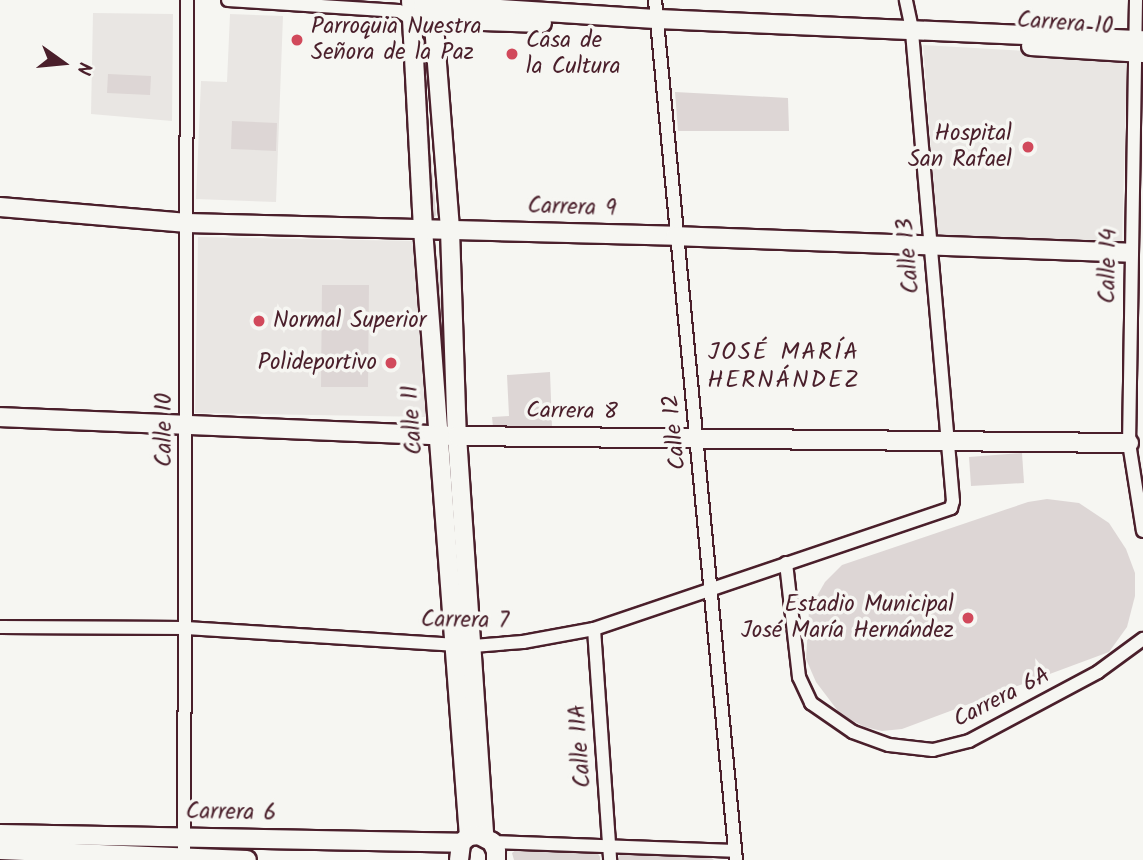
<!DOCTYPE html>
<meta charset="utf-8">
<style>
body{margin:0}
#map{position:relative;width:1143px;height:860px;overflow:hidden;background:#f6f6f2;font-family:Kalam,sans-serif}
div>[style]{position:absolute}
.built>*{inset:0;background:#e9e6e3}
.green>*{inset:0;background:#ddd6d5}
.roads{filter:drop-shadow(2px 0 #4a1f2b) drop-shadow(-2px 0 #4a1f2b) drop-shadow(0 2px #4a1f2b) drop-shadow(0 -2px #4a1f2b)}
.street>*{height:12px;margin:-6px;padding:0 6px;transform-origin:6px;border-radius:6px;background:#f6f6f2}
.secondary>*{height:18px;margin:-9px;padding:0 9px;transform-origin:9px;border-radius:9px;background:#f6f6f2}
.dots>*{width:19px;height:19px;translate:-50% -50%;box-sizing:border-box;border:4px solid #f6f6f2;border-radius:50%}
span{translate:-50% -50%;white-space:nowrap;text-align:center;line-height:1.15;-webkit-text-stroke:7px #f6f6f2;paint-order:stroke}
.street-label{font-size:23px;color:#4a1f2b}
.poi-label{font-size:23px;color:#4a1f2b}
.left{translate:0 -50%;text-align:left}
.right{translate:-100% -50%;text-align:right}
.neighbourhood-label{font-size:24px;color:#4a1f2b;letter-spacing:2px}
.north{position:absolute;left:28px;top:28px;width:70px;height:70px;-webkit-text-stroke:5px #f6f6f2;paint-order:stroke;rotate:105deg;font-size:19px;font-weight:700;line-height:28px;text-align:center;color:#4a1f2b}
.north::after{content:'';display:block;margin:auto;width:24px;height:32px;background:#4a1f2b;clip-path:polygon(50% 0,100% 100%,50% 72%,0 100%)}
</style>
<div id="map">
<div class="built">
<div style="clip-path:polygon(93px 13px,173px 14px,172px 121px,91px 114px)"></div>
<div style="clip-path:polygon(230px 14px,283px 16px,276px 202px,196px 199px,201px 81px,227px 82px)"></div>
<div style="clip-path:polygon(923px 45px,1127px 57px,1122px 244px,938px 238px)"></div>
<div style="clip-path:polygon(198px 237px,416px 241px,429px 417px,195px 413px)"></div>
</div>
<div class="green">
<div style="clip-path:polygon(421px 33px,436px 215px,434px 218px,429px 216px)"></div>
<div style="clip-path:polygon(108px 74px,151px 76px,150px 95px,107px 93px)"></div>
<div style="clip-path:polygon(675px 92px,788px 98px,789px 131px,678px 131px)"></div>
<div style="clip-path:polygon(232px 121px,277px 123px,276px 151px,231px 149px)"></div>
<div style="clip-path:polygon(434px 258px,438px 260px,449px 411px,447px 415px)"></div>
<div style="clip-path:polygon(322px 285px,369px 285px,368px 387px,321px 387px)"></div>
<div style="clip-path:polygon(550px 372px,552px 427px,493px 427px,492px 417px,509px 416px,507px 375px)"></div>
<div style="clip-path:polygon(1022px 453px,1024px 483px,971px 486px,969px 457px)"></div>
<div style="clip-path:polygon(1047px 499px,1079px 503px,1109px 523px,1126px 549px,1135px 573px,1135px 596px,1127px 627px,1109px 652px,902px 729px,882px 731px,865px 727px,841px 715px,816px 682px,806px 659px,809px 610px,825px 582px,842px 565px,1028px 502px)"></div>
<div style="clip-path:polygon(517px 849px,597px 852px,600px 857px,600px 860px,514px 860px,512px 853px)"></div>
<div style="clip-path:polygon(622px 852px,709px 856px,714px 860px,617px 860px)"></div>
</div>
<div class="roads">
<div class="street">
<div style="left:228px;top:0;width:171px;rotate:3.7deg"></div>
<div style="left:399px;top:11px;width:14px;rotate:34deg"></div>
<div style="left:655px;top:0;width:864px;rotate:84.62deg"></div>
<div style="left:1136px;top:0;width:443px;rotate:90.9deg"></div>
<div style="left:1129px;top:443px;width:89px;rotate:81deg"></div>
<div style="left:786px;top:563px;width:115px;rotate:83.5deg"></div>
<div style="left:799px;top:677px;width:29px;rotate:65deg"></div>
<div style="left:811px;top:703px;width:51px;rotate:34.6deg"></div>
<div style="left:853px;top:732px;width:38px;rotate:20deg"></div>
<div style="left:889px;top:745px;width:44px;rotate:6.5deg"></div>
<div style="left:933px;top:750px;width:37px;rotate:-14deg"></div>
<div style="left:969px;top:741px;width:146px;rotate:-28.1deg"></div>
<div style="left:1098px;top:672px;width:56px;rotate:-36.3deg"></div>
<div style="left:0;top:627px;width:186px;rotate:0.3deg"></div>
<div style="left:186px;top:628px;width:288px;rotate:3.6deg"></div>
<div style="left:473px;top:646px;width:50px;rotate:-4.6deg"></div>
<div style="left:523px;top:642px;width:72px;rotate:-10.4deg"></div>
<div style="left:594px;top:629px;width:377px;rotate:-18.7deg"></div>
<div style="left:951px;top:508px;width:7px;rotate:-74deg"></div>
<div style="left:953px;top:501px;width:474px;rotate:-95deg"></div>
<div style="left:912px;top:29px;width:30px;rotate:-102deg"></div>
<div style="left:594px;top:629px;width:232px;rotate:86deg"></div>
<div style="left:492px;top:842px;width:243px;rotate:2.1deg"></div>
<div style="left:184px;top:860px;width:860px;rotate:-89.8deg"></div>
</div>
<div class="secondary">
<div style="left:411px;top:0;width:229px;rotate:87deg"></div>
<div style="left:423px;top:229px;width:609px;rotate:85.67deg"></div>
<div style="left:432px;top:0;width:231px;rotate:85.5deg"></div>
<div style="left:450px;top:230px;width:206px;rotate:88.1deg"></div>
<div style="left:457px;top:436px;width:401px;rotate:86.1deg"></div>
<div style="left:423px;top:4px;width:235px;rotate:3.7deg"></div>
<div style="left:658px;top:19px;width:485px;rotate:2.5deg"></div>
<div style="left:423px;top:19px;width:119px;rotate:1.9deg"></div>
<div style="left:1031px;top:46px;width:112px;rotate:3.6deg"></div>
<div style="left:0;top:207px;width:188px;rotate:4.9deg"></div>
<div style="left:187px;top:223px;width:488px;rotate:1.5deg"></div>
<div style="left:675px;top:236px;width:454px;rotate:2.1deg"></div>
<div style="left:0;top:417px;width:457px;rotate:2.4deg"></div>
<div style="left:457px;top:436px;width:672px;rotate:0.6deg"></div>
<div style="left:0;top:834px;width:461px;rotate:1.1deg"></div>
<div style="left:0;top:850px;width:247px;rotate:2.3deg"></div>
<div style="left:459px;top:860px;width:17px;rotate:-83deg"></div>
<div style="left:461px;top:843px;width:11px;rotate:-41deg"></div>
<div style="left:469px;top:836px;width:10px;rotate:-6deg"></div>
<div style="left:479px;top:835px;width:15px;rotate:28deg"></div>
<div style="left:492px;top:842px;width:10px;rotate:66deg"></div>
<div style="left:496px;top:851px;width:9px;rotate:90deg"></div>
</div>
</div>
<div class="dots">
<div style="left:297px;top:40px;background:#d1495b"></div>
<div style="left:512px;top:54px;background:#d1495b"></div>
<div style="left:1028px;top:147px;background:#d1495b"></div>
<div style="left:259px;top:321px;background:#d1495b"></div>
<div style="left:391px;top:363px;background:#d1495b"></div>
<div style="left:968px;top:618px;background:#d1495b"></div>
</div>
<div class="street-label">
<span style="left:1065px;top:24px;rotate:4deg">Carrera 10</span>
<span style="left:572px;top:208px;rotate:2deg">Carrera 9</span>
<span style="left:909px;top:256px;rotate:-95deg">Calle 13</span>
<span style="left:1109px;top:266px;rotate:-89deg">Calle 14</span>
<span style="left:572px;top:412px;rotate:1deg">Carrera 8</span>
<span style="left:413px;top:420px;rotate:-94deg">Calle 11</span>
<span style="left:165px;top:430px;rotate:-90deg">Calle 10</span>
<span style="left:675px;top:432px;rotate:-96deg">Calle 12</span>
<span style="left:465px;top:621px;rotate:1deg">Carrera 7</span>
<span style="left:1002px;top:698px;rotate:-27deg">Carrera 6A</span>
<span style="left:581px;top:746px;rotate:-94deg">Calle 11A</span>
<span style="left:231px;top:813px;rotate:1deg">Carrera 6</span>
</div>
<div class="poi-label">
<span class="left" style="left:311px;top:40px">Parroquia Nuestra<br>Señora de la Paz</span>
<span class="left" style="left:526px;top:54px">Casa de<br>la Cultura</span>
<span class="right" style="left:1012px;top:147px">Hospital<br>San Rafael</span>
<span class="left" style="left:273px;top:321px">Normal Superior</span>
<span class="right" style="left:377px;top:363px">Polideportivo</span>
<span class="right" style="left:954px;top:618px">Estadio Municipal<br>José María Hernández</span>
</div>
<div class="neighbourhood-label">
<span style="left:784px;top:367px">JOSÉ MARÍA<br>HERNÁNDEZ</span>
</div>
<div class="north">N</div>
</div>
